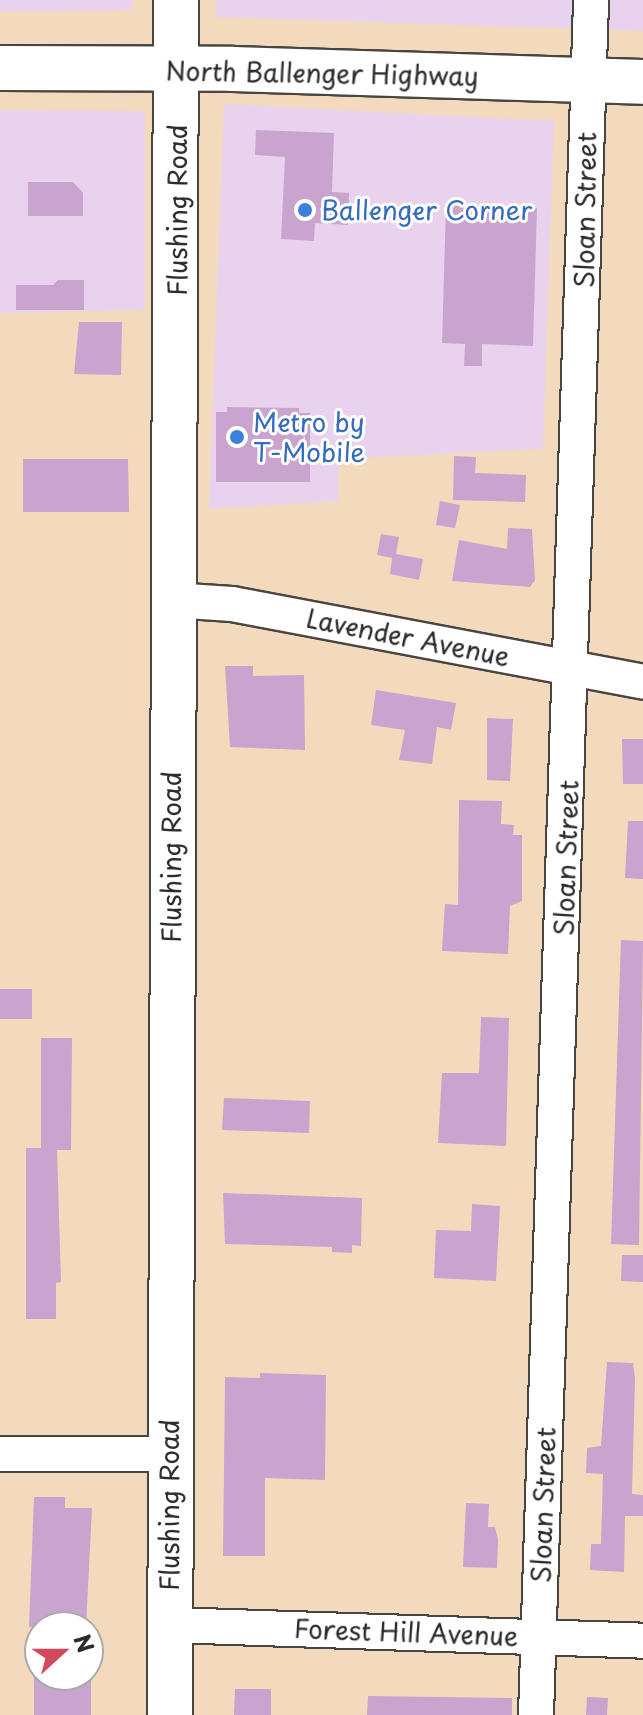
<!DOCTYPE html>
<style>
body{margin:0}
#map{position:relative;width:643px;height:1715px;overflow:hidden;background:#f3dabc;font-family:"Playpen Sans",sans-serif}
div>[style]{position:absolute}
.built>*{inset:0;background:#e8d2ee}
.building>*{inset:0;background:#c8a4cf}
.roads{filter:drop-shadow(2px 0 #494541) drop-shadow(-2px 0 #494541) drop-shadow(0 2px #494541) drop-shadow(0 -2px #494541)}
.minor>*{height:34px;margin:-17px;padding:0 17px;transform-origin:17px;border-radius:17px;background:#fff}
.major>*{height:44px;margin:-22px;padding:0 22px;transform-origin:22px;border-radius:22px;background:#fff}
.dots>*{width:22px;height:22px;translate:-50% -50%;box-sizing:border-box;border:4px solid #fff;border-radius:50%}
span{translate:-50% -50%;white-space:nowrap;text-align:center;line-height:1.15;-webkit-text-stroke:6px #fff;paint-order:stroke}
.street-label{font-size:26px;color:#2b2b2b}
.shop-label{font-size:26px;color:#366cbe}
.left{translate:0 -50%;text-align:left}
.north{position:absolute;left:24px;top:1611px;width:80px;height:80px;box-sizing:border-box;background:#fff;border:2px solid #aaa;border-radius:50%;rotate:69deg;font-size:22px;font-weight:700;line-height:32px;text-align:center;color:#2b2b2b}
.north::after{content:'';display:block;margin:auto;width:28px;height:36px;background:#d1495b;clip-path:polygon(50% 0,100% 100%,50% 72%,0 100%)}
</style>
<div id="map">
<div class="built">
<div style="clip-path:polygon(0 0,132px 0,132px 10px,0 12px)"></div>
<div style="clip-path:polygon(216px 0,643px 0,643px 31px,216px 17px)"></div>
<div style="clip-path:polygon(224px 104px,554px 121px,543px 449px,339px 459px,338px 501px,209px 509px)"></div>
<div style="clip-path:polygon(0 110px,145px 111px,145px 310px,0 313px)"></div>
</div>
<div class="building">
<div style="clip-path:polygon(256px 130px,334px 133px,332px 192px,349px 193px,348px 225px,315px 223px,314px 241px,281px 239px,285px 157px,255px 155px)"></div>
<div style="clip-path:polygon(28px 182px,73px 182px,83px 193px,83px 216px,28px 216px)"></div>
<div style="clip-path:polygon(446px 205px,537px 208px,533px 346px,482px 344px,482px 366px,464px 366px,465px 344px,442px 343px)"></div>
<div style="clip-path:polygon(58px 280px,84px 280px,84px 310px,16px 310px,16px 285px,53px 285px)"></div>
<div style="clip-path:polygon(79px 322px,122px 322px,121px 375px,74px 374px)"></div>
<div style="clip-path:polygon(227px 407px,299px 408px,299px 413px,310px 413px,310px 482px,216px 482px,216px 412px,227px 412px)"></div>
<div style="clip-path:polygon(454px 456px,476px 457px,475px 473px,526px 475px,525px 502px,453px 500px)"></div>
<div style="clip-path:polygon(23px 459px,128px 459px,129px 512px,23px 512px)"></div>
<div style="clip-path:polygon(440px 501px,460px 505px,455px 528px,436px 525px)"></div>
<div style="clip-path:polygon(508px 528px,532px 529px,535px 580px,530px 587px,452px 581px,459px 540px,507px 549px)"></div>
<div style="clip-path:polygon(381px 534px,399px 537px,396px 554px,423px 559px,419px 580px,390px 574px,392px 558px,377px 555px)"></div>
<div style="clip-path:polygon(225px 666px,253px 666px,253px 676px,304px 675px,305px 750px,230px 747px)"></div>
<div style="clip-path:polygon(376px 690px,456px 703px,451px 730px,437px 727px,432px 764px,399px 760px,405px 730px,371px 725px)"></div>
<div style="clip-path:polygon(487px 718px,513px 719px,510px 781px,487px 780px)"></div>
<div style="clip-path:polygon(622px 739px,643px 739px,643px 784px,623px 784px)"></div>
<div style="clip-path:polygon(459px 800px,502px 801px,501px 824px,514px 825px,513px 835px,522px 835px,522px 901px,510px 906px,508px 954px,442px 951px,445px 904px,458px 905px)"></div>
<div style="clip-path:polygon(628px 821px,643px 821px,643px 879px,625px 878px)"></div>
<div style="clip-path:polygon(621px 940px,643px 941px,639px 1245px,611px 1244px)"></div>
<div style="clip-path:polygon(0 989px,32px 989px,32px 1019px,0 1019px)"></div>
<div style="clip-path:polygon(481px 1017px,509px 1018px,506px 1146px,438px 1143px,442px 1073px,479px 1073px)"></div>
<div style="clip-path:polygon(41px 1038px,72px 1038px,71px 1150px,57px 1150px,61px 1282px,56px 1283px,56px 1319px,26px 1319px,26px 1148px,41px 1148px)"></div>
<div style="clip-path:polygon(224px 1098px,310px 1101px,309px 1133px,222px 1130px)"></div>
<div style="clip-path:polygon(223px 1193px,362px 1198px,361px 1246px,352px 1245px,352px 1253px,332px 1252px,332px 1247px,225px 1244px)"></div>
<div style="clip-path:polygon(472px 1204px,500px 1206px,496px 1281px,434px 1278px,436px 1230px,471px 1231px)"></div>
<div style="clip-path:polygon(622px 1255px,643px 1255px,643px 1282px,621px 1281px)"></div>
<div style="clip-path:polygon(607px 1362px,633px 1363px,635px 1378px,632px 1494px,643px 1495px,643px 1516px,625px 1516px,624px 1572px,590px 1570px,591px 1544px,601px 1544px,603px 1474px,586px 1473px,587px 1448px,601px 1446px)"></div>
<div style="clip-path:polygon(260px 1373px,326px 1375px,325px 1480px,265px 1478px,265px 1556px,223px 1556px,225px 1377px,260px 1378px)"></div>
<div style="clip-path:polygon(34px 1497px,65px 1497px,65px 1508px,92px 1508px,86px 1627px,29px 1627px)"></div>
<div style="clip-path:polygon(466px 1503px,489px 1504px,488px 1527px,495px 1527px,498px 1540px,497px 1568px,463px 1567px)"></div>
<div style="clip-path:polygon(34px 1675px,91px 1675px,91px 1715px,34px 1715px)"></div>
<div style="clip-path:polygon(235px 1689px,271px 1689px,271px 1715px,234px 1715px)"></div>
<div style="clip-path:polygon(368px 1696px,512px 1698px,512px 1715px,367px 1715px)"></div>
<div style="clip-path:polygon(587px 1697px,608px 1698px,607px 1715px,586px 1715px)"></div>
</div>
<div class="roads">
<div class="minor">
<div style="left:172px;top:600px;width:60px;rotate:3.8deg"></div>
<div style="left:232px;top:604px;width:418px;rotate:10.7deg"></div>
<div style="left:0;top:1454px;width:169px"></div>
<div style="left:170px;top:1625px;width:473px;rotate:1.9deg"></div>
<div style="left:536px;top:1715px;width:1716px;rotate:-88.16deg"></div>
</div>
<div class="major">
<div style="left:0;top:68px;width:233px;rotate:0.2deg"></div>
<div style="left:233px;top:69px;width:410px;rotate:1.8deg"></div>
<div style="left:170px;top:1715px;width:1715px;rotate:-89.8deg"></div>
</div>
</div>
<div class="dots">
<div style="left:305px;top:210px;background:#3f7fe0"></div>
<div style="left:237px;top:437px;background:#3f7fe0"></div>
</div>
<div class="street-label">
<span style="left:322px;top:73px;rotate:1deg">North Ballenger Highway</span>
<span style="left:177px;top:210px;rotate:-90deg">Flushing Road</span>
<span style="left:585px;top:210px;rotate:-89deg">Sloan Street</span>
<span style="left:408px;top:637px;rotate:11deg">Lavender Avenue</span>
<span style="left:171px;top:857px;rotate:-90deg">Flushing Road</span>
<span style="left:566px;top:858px;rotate:-88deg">Sloan Street</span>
<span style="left:169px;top:1505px;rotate:-90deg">Flushing Road</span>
<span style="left:543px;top:1505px;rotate:-88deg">Sloan Street</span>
<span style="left:406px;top:1632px;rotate:2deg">Forest Hill Avenue</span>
</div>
<div class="shop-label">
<span class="left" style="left:321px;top:210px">Ballenger Corner</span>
<span class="left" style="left:253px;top:437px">Metro by<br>T-Mobile</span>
</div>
<div class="north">N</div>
</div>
